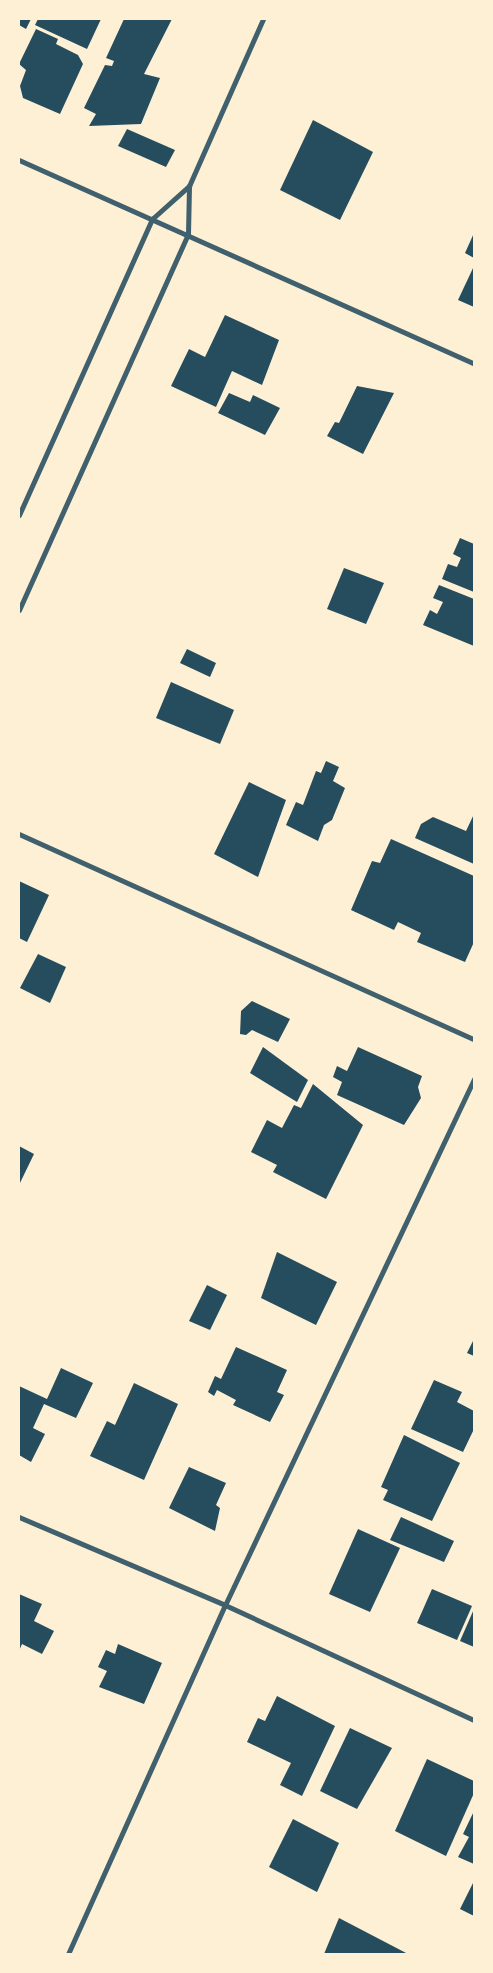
<!DOCTYPE html>
<style>
body{margin:0}
#map{position:relative;width:493px;height:1973px;overflow:hidden;background:#fdf0d5;font-family:"Public Sans",sans-serif}
div>[style]{position:absolute}
.building>*{inset:0;background:#264d5e}
.minor>*{height:5px;margin:-2.5px;padding:0 2.5px;transform-origin:2.5px;border-radius:2.5px;background:#3f606c}
span{translate:-50% -50%;white-space:nowrap;text-align:center;line-height:1.15;-webkit-text-stroke:4px #fdf0d5;paint-order:stroke}
.frame{position:absolute;inset:0;border:20px solid #fdf0d5;pointer-events:none}
</style>
<div id="map">
<div class="building">
<div style="clip-path:polygon(19px 19px,31px 19px,26px 29px,19px 25px)"></div>
<div style="clip-path:polygon(38px 19px,101px 19px,87px 49px,35px 25px)"></div>
<div style="clip-path:polygon(124px 19px,172px 19px,144px 74px,160px 78px,141px 124px,89px 126px,96px 114px,84px 108px,105px 65px,112px 66px,114px 61px,106px 58px)"></div>
<div style="clip-path:polygon(36px 29px,58px 39px,56px 44px,78px 55px,83px 64px,60px 114px,23px 98px,20px 86px,26px 70px,19px 64px)"></div>
<div style="clip-path:polygon(313px 120px,373px 152px,340px 220px,280px 190px)"></div>
<div style="clip-path:polygon(127px 129px,175px 150px,166px 167px,118px 146px)"></div>
<div style="clip-path:polygon(474px 233px,474px 258px,465px 253px)"></div>
<div style="clip-path:polygon(474px 266px,474px 307px,458px 300px)"></div>
<div style="clip-path:polygon(225px 315px,279px 340px,262px 385px,232px 371px,216px 407px,171px 386px,189px 349px,205px 357px)"></div>
<div style="clip-path:polygon(357px 386px,394px 393px,363px 454px,327px 436px,335px 422px,339px 423px)"></div>
<div style="clip-path:polygon(229px 393px,250px 402px,253px 395px,280px 408px,265px 435px,218px 413px)"></div>
<div style="clip-path:polygon(460px 538px,474px 544px,474px 592px,442px 579px,448px 564px,457px 567px,461px 558px,453px 554px)"></div>
<div style="clip-path:polygon(344px 568px,384px 583px,366px 624px,327px 609px)"></div>
<div style="clip-path:polygon(439px 585px,474px 599px,474px 646px,423px 625px,430px 610px,437px 614px,443px 602px,433px 598px)"></div>
<div style="clip-path:polygon(187px 649px,216px 663px,210px 677px,180px 663px)"></div>
<div style="clip-path:polygon(171px 682px,234px 710px,220px 744px,156px 718px)"></div>
<div style="clip-path:polygon(326px 761px,339px 767px,333px 781px,345px 788px,332px 820px,324px 825px,318px 841px,286px 825px,296px 802px,303px 805px,316px 771px,321px 773px)"></div>
<div style="clip-path:polygon(249px 782px,286px 800px,258px 877px,214px 854px)"></div>
<div style="clip-path:polygon(474px 814px,474px 864px,415px 838px,421px 824px,433px 817px,466px 831px)"></div>
<div style="clip-path:polygon(391px 839px,474px 876px,474px 942px,465px 962px,417px 942px,421px 933px,398px 922px,394px 930px,351px 910px,372px 861px,380px 863px)"></div>
<div style="clip-path:polygon(19px 881px,49px 895px,27px 942px,19px 938px)"></div>
<div style="clip-path:polygon(38px 954px,66px 967px,50px 1003px,20px 988px)"></div>
<div style="clip-path:polygon(252px 1001px,290px 1019px,278px 1042px,252px 1030px,246px 1035px,240px 1034px,241px 1011px)"></div>
<div style="clip-path:polygon(263px 1047px,308px 1080px,297px 1102px,250px 1073px)"></div>
<div style="clip-path:polygon(358px 1047px,422px 1076px,418px 1087px,421px 1098px,404px 1125px,337px 1095px,342px 1082px,333px 1077px,337px 1066px,347px 1071px)"></div>
<div style="clip-path:polygon(313px 1084px,363px 1125px,326px 1199px,273px 1172px,277px 1165px,251px 1152px,267px 1120px,282px 1128px,294px 1105px,301px 1108px)"></div>
<div style="clip-path:polygon(19px 1146px,34px 1154px,19px 1185px)"></div>
<div style="clip-path:polygon(277px 1252px,337px 1282px,316px 1325px,261px 1298px)"></div>
<div style="clip-path:polygon(207px 1285px,227px 1295px,210px 1330px,189px 1321px)"></div>
<div style="clip-path:polygon(474px 1339px,474px 1356px,467px 1353px)"></div>
<div style="clip-path:polygon(236px 1347px,287px 1370px,277px 1392px,284px 1395px,270px 1422px,233px 1405px,236px 1400px,217px 1390px,214px 1396px,208px 1392px,215px 1376px,221px 1379px)"></div>
<div style="clip-path:polygon(61px 1368px,93px 1383px,76px 1418px,44px 1404px,33px 1428px,45px 1434px,31px 1462px,19px 1455px,19px 1386px,47px 1399px)"></div>
<div style="clip-path:polygon(434px 1380px,462px 1392px,457px 1402px,474px 1411px,474px 1429px,463px 1452px,411px 1429px)"></div>
<div style="clip-path:polygon(134px 1383px,178px 1404px,144px 1480px,90px 1456px,107px 1421px,115px 1425px)"></div>
<div style="clip-path:polygon(404px 1435px,460px 1463px,432px 1521px,383px 1500px,388px 1490px,381px 1487px)"></div>
<div style="clip-path:polygon(189px 1467px,226px 1483px,216px 1505px,220px 1508px,215px 1531px,169px 1508px)"></div>
<div style="clip-path:polygon(401px 1517px,454px 1541px,444px 1562px,390px 1540px)"></div>
<div style="clip-path:polygon(358px 1529px,400px 1548px,370px 1612px,329px 1594px)"></div>
<div style="clip-path:polygon(432px 1589px,472px 1606px,457px 1640px,417px 1623px)"></div>
<div style="clip-path:polygon(19px 1594px,42px 1604px,34px 1621px,54px 1631px,42px 1654px,22px 1644px,19px 1651px)"></div>
<div style="clip-path:polygon(474px 1609px,474px 1647px,460px 1641px)"></div>
<div style="clip-path:polygon(118px 1644px,162px 1663px,144px 1704px,99px 1687px,107px 1671px,98px 1667px,106px 1650px,115px 1654px)"></div>
<div style="clip-path:polygon(277px 1696px,335px 1726px,302px 1796px,280px 1785px,291px 1763px,247px 1742px,258px 1718px,265px 1721px)"></div>
<div style="clip-path:polygon(350px 1728px,392px 1748px,357px 1809px,320px 1791px)"></div>
<div style="clip-path:polygon(427px 1759px,474px 1781px,474px 1793px,446px 1856px,395px 1831px)"></div>
<div style="clip-path:polygon(474px 1811px,474px 1864px,458px 1857px,469px 1837px,463px 1834px)"></div>
<div style="clip-path:polygon(293px 1819px,339px 1843px,317px 1892px,269px 1867px)"></div>
<div style="clip-path:polygon(474px 1881px,474px 1916px,460px 1909px)"></div>
<div style="clip-path:polygon(339px 1918px,408px 1954px,324px 1954px)"></div>
</div>
<div class="minor">
<div style="left:19px;top:160px;width:499px;rotate:24.1deg"></div>
<div style="left:19px;top:515px;width:325px;rotate:-65.8deg"></div>
<div style="left:152px;top:219px;width:50px;rotate:-41.7deg"></div>
<div style="left:19px;top:610px;width:412px;rotate:-65.8deg"></div>
<div style="left:188px;top:234px;width:48px;rotate:-88.8deg"></div>
<div style="left:189px;top:186px;width:183px;rotate:-66.1deg"></div>
<div style="left:19px;top:834px;width:499px;rotate:24.3deg"></div>
<div style="left:19px;top:1517px;width:224px;rotate:23.1deg"></div>
<div style="left:225px;top:1605px;width:274px;rotate:24.8deg"></div>
<div style="left:68px;top:1954px;width:383px;rotate:-65.8deg"></div>
<div style="left:225px;top:1605px;width:582px;rotate:-64.67deg"></div>
</div>
<div class="frame"></div>
</div>
